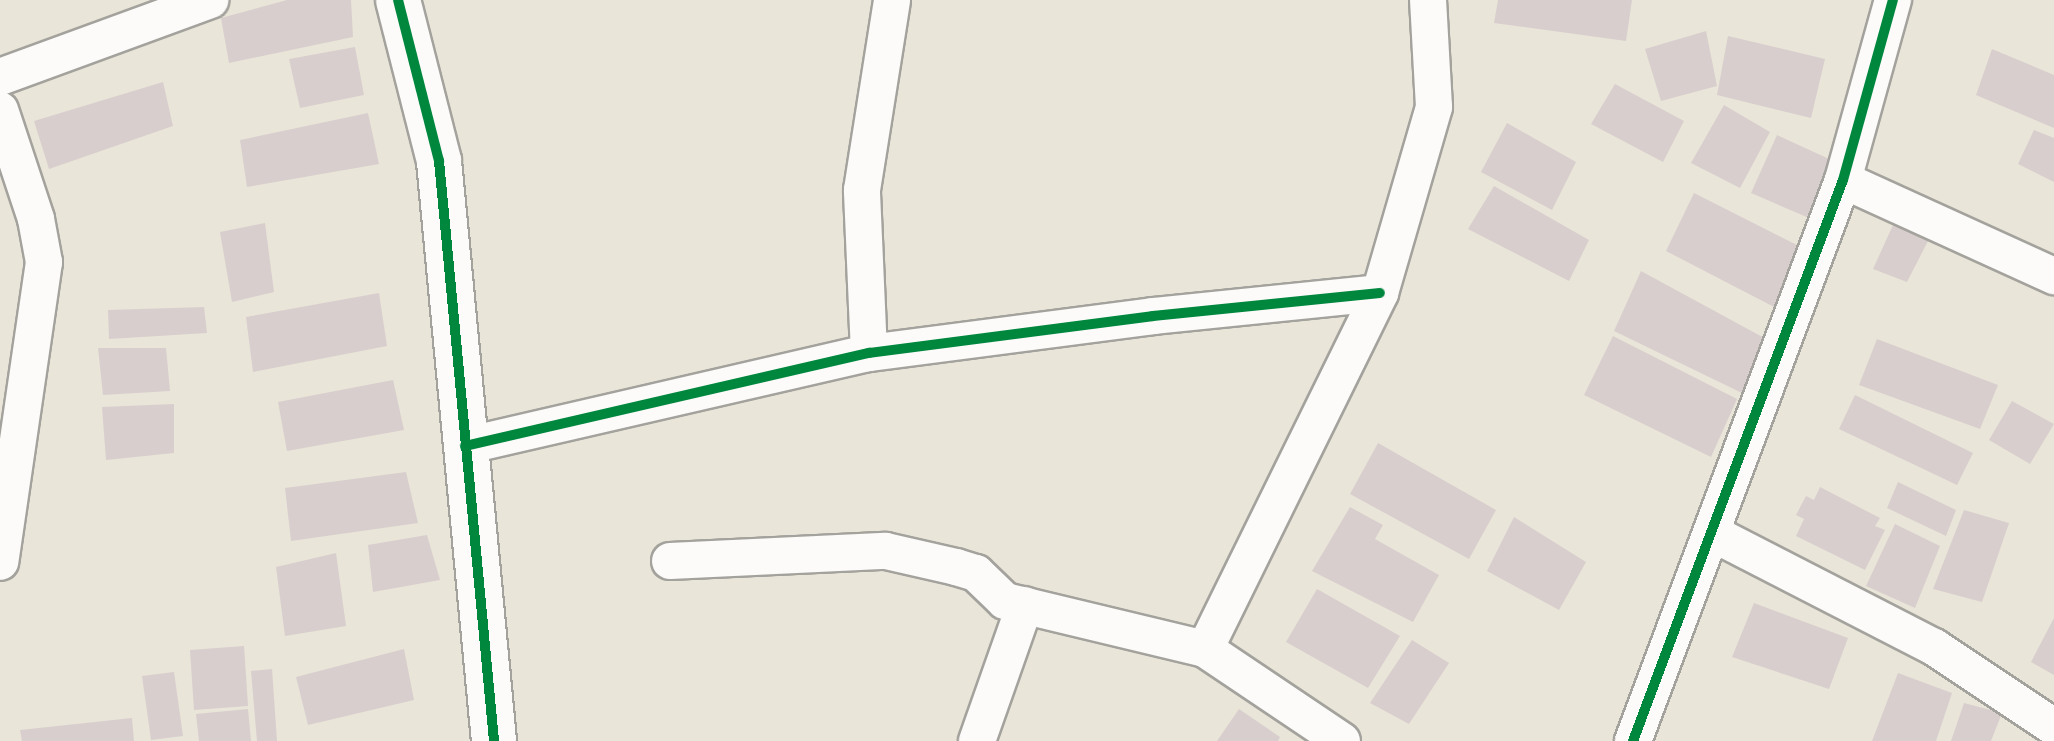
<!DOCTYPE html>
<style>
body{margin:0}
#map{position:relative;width:2054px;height:741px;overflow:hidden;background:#e9e5d8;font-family:Cardo,serif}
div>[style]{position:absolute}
.building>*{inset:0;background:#d8cece}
.roads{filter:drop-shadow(2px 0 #a4a29d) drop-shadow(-2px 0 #a4a29d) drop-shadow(0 2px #a4a29d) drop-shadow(0 -2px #a4a29d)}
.minor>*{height:36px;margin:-18px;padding:0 18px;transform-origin:18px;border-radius:18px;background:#fcfbf9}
.tertiary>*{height:44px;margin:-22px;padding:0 22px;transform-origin:22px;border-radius:22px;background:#fcfbf9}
.cycleway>*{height:10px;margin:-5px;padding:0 5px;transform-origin:5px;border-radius:5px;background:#00873e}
span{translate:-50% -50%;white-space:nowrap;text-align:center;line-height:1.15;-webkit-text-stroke:7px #fff;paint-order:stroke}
</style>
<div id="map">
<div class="building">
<div style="clip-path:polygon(287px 0,351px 0,353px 37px,229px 63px,221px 18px)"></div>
<div style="clip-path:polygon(1498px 0,1632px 0,1626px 41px,1494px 23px)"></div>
<div style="clip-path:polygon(1706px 31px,1717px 86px,1661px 101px,1645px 49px)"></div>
<div style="clip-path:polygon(1728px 36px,1825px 59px,1811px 118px,1717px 95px)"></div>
<div style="clip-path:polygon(355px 47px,364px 95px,300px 108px,289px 59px)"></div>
<div style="clip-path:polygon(1992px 49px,2054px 75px,2054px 128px,1976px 95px)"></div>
<div style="clip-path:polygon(163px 82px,173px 126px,49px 169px,34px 121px)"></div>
<div style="clip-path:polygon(1615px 84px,1684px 121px,1663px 162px,1591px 124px)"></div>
<div style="clip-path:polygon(1724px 105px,1770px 132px,1740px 188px,1691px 163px)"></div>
<div style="clip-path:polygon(368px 113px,379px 164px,247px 187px,240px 140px)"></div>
<div style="clip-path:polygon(1507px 123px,1576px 162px,1552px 210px,1481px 172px)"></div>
<div style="clip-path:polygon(2034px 130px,2054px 138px,2054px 182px,2018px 164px)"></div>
<div style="clip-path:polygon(1777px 135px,1840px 164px,1816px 221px,1751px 193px)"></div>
<div style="clip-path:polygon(1494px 186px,1589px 240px,1569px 281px,1468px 229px)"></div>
<div style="clip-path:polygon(1694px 193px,1803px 248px,1776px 308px,1666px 251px)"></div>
<div style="clip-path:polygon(265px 223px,274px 292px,232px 302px,220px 232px)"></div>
<div style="clip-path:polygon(1893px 225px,1928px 241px,1907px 282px,1873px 269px)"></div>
<div style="clip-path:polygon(1641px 271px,1768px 340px,1744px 394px,1614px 331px)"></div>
<div style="clip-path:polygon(379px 293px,387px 346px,253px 372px,246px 317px)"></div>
<div style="clip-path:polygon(204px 307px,207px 333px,109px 339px,108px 310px)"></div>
<div style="clip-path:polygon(1613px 336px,1737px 399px,1711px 457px,1584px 395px)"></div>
<div style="clip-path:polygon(1877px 339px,1998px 385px,1980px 429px,1859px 385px)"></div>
<div style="clip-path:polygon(98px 348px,166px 348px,170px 391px,103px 395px)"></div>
<div style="clip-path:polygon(393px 380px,404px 430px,287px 451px,278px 402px)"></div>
<div style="clip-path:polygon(1855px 395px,1973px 453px,1957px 485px,1839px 429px)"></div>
<div style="clip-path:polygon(2012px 401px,2054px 424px,2030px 464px,1989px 440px)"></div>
<div style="clip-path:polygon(174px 404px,174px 453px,106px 460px,102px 407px)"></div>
<div style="clip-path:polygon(1378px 443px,1496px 510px,1469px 559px,1350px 494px)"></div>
<div style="clip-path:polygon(406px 472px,418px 523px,291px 541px,285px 488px)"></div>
<div style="clip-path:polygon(1898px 482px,1956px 510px,1946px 536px,1887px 508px)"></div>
<div style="clip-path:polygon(1820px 487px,1880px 518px,1875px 526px,1885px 530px,1865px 570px,1796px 536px,1804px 519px,1796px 515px,1806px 496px,1814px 500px)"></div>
<div style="clip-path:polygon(1350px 507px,1383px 525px,1375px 539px,1439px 575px,1413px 622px,1312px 571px)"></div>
<div style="clip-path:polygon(1964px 510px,2009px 523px,1982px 602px,1933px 589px)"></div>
<div style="clip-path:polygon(1514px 517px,1586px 562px,1559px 610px,1487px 571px)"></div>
<div style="clip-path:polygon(1895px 524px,1940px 546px,1915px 608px,1866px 586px)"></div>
<div style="clip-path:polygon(427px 535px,440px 580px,373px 592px,368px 545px)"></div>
<div style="clip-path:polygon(336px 553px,346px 626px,285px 636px,276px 567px)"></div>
<div style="clip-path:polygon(1317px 589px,1400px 636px,1368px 688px,1286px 642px)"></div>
<div style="clip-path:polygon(1754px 603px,1848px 638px,1829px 689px,1732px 657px)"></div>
<div style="clip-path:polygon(2054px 618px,2054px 675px,2031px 662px)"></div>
<div style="clip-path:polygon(1412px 640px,1449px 663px,1409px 724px,1370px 703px)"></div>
<div style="clip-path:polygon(244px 646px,248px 706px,194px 710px,190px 650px)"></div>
<div style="clip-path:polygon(404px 649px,414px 700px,308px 725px,296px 677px)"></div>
<div style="clip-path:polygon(272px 669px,277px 741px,257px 741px,251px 671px)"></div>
<div style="clip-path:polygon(174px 672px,183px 736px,151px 740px,142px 676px)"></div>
<div style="clip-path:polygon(1898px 673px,1952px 693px,1936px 741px,1872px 741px)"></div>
<div style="clip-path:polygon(1964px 703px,2002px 713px,1991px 741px,1951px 741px)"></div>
<div style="clip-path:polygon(248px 709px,251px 741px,199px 741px,196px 714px)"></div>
<div style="clip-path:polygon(1239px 709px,1280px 737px,1278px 741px,1217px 741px)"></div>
<div style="clip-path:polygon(132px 718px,134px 741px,22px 741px,20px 730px)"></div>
</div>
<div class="roads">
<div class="minor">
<div style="left:0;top:77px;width:224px;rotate:-20.1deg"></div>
<div style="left:0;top:110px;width:115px;rotate:71.7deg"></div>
<div style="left:36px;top:219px;width:44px;rotate:79.5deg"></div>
<div style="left:44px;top:262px;width:303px;rotate:98.3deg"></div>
<div style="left:1843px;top:180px;width:232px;rotate:24.5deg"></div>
<div style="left:869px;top:353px;width:163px;rotate:-92.5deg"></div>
<div style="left:862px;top:190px;width:192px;rotate:-81deg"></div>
<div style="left:465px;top:446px;width:415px;rotate:-13deg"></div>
<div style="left:869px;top:353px;width:286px;rotate:-7.4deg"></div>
<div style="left:1153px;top:316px;width:228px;rotate:-5.8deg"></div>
<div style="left:1712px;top:533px;width:250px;rotate:27.2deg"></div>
<div style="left:1934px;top:647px;width:144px;rotate:33.7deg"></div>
<div style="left:670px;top:561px;width:216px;rotate:-2.7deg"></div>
<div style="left:886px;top:551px;width:72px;rotate:12.9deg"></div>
<div style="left:956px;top:567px;width:21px;rotate:17deg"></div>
<div style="left:976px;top:573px;width:40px;rotate:44deg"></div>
<div style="left:1005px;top:601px;width:206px;rotate:13.5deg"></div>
<div style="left:1205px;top:649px;width:165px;rotate:33.9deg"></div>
<div style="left:1205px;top:649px;width:397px;rotate:-63.8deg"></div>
<div style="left:1380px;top:293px;width:194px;rotate:-73.8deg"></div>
<div style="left:1434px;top:107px;width:107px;rotate:-93.2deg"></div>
<div style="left:977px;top:741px;width:144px;rotate:-70.6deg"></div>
<div style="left:1633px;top:741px;width:599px;rotate:-69.48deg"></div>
<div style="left:1843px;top:180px;width:187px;rotate:-74.5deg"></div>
</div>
<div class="tertiary">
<div style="left:398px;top:0;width:166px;rotate:75.7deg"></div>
<div style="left:439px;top:161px;width:583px;rotate:84.58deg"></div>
</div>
</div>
<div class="cycleway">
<div style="left:398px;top:0;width:166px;rotate:75.7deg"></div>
<div style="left:439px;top:161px;width:583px;rotate:84.58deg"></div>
<div style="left:465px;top:446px;width:415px;rotate:-13deg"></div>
<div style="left:869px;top:353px;width:286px;rotate:-7.4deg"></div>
<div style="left:1153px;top:316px;width:228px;rotate:-5.8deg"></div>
<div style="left:1633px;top:741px;width:599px;rotate:-69.48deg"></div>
<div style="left:1843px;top:180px;width:187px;rotate:-74.5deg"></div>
</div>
</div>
